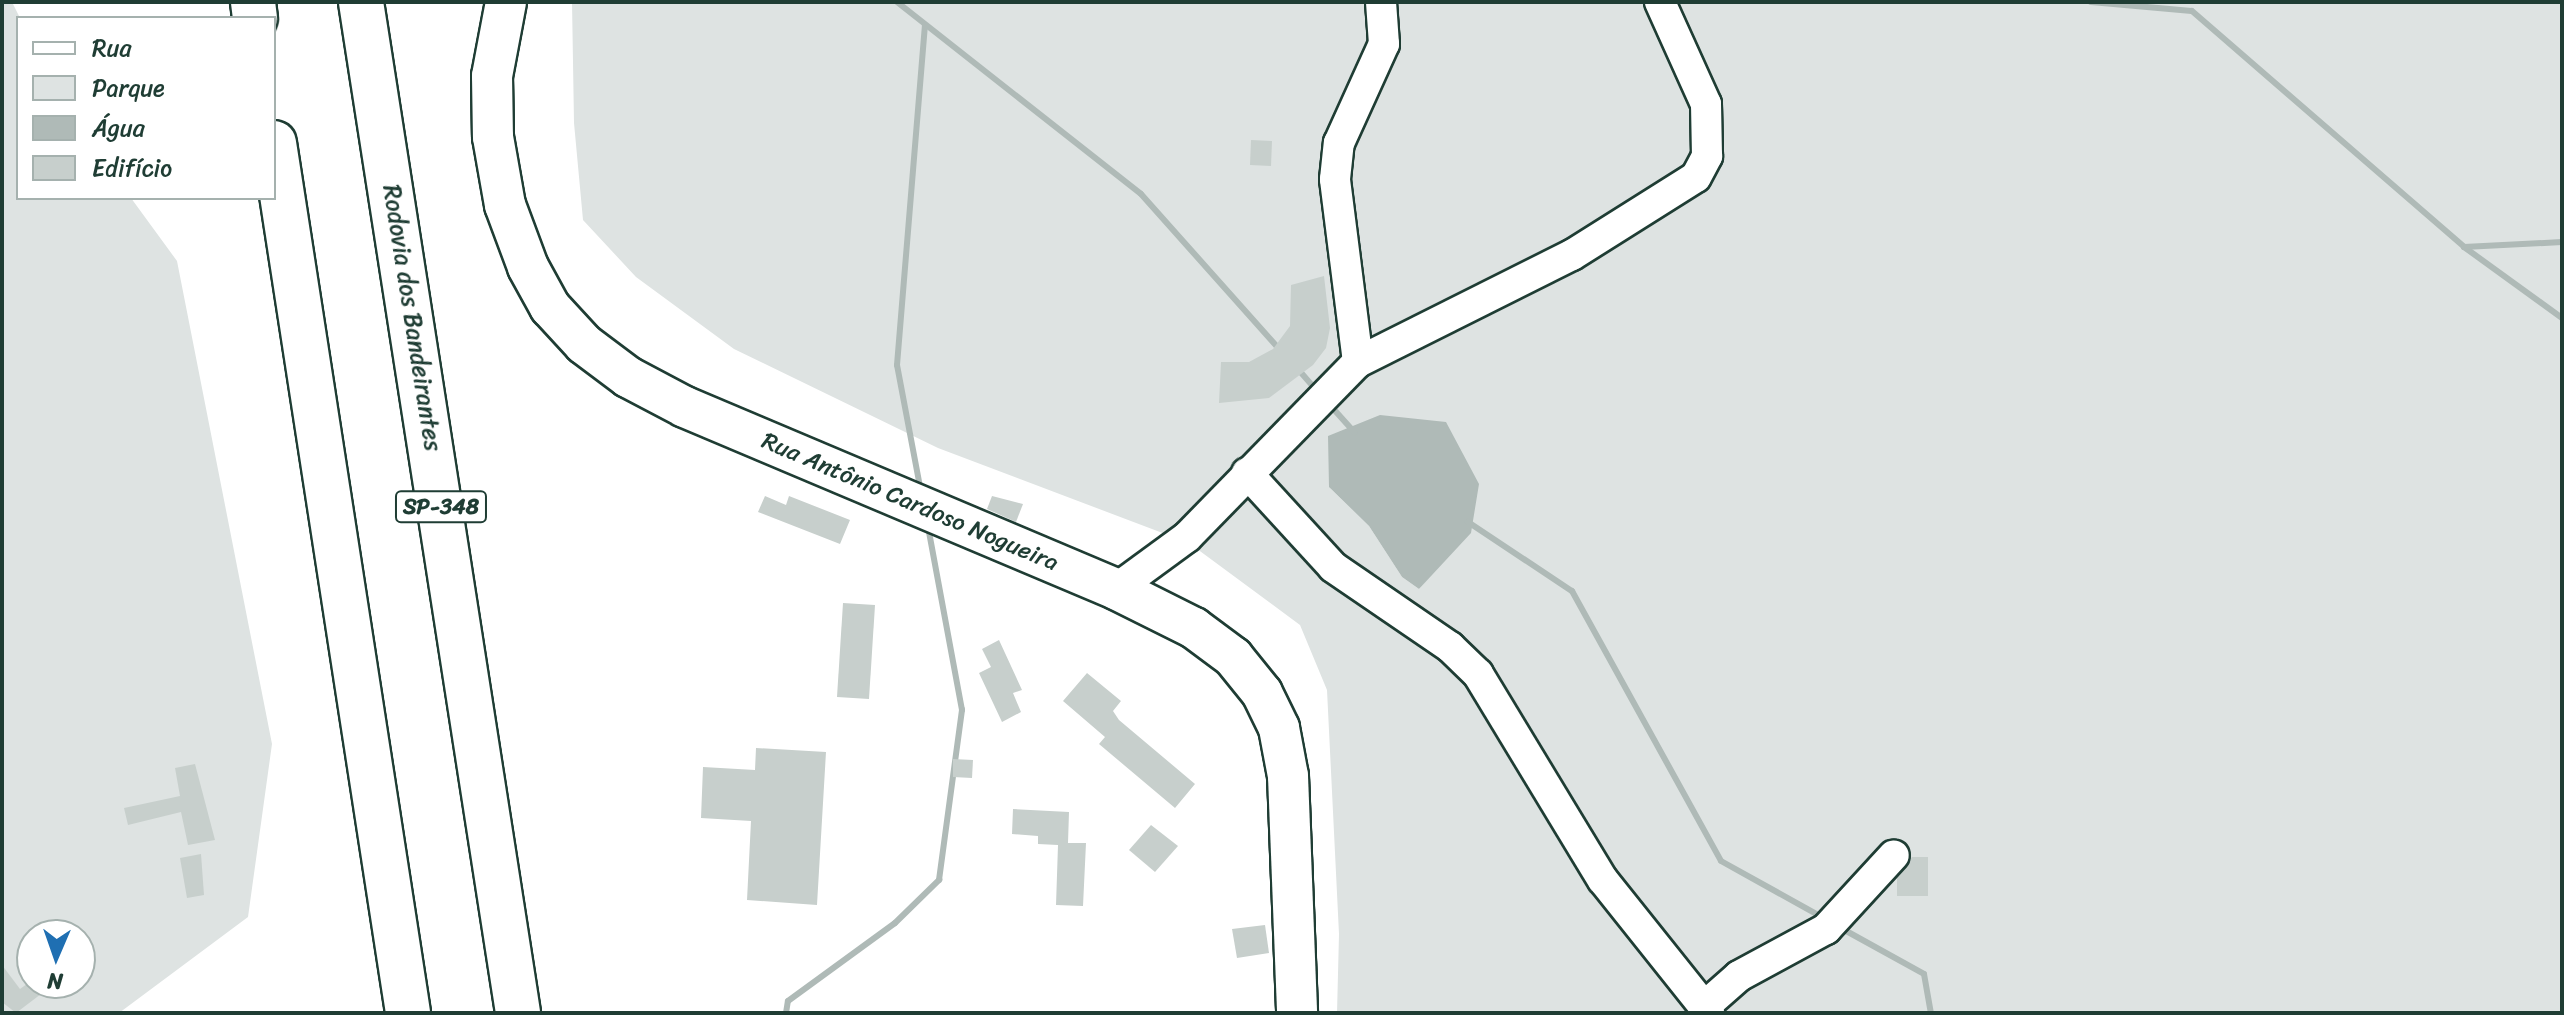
<!DOCTYPE html>
<meta charset="utf-8">
<style>
body{margin:0}
#map{position:relative;width:2564px;height:1015px;overflow:hidden;background:#fff;font-family:Sriracha,sans-serif}
div>[style]{position:absolute}
.green>*{inset:0;background:#dee3e2}
.water>*{inset:0;background:#afbab7}
.stream>*{height:6px;margin:-3px;padding:0 3px;transform-origin:3px;border-radius:3px;background:#afbab7}
.building>*{inset:0;background:#c7cfcc}
.roads{filter:drop-shadow(2px 0 #1f3d34) drop-shadow(-2px 0 #1f3d34) drop-shadow(0 2px #1f3d34) drop-shadow(0 -2px #1f3d34)}
.minor>*{height:30px;margin:-15px;padding:0 15px;transform-origin:15px;border-radius:15px;background:#fff}
.major>*{height:40px;margin:-20px;padding:0 20px;transform-origin:20px;border-radius:20px;background:#fff}
.highway>*{height:44px;margin:-22px;padding:0 22px;transform-origin:22px;border-radius:22px;background:#fff}
span{translate:-50% -50%;white-space:nowrap;text-align:center;line-height:1.15;-webkit-text-stroke:8px #fff;paint-order:stroke}
.shield-label span{padding:2px 6px;background:#fff;border:2px solid;border-radius:6px;-webkit-text-stroke-width:0}
.shield-label{font-size:22px;color:#1f3d34;font-weight:700}
.street-label{font-size:24px;color:#1f3d34}
.frame{position:absolute;inset:0;border:4px solid #1f3d34;pointer-events:none}
.legend{position:absolute;left:16px;top:16px;width:260px;height:184px;box-sizing:border-box;background:#fff;border:2px solid #a5b1ae;margin:0;padding:10px 14px;list-style:none;font-size:24px;color:#1f3d34}
.legend li{display:flex;align-items:center;gap:16px;height:40px}
.legend b{width:40px;border:2px solid #a5b1ae}
.north{position:absolute;left:16px;top:919px;width:80px;height:80px;box-sizing:border-box;background:#fff;border:2px solid #a5b1ae;border-radius:50%;rotate:182deg;font-size:22px;font-weight:700;line-height:32px;text-align:center;color:#1f3d34}
.north::after{content:'';display:block;margin:auto;width:28px;height:36px;background:#1f6fb2;clip-path:polygon(50% 0,100% 100%,50% 72%,0 100%)}
</style>
<div id="map">
<div class="green">
<div style="clip-path:polygon(evenodd,2px 2px,12px 2px,20px 18px,18px 198px,131px 198px,177px 261px,272px 744px,248px 917px,119px 1013px,2px 1013px,2px 2px,32px 935px,80px 935px,80px 983px,32px 983px,32px 935px)"></div>
<div style="clip-path:polygon(evenodd,572px 2px,2562px 2px,2562px 1013px,1337px 1013px,1339px 934px,1327px 690px,1300px 625px,1189px 543px,938px 448px,734px 349px,636px 277px,583px 220px,574px 123px,572px 2px,1329px 487px,1438px 566px,1419px 589px,1402px 577px,1369px 526px,1329px 487px)"></div>
</div>
<div class="water">
<div style="clip-path:polygon(1380px 415px,1446px 422px,1479px 484px,1471px 533px,1419px 589px,1402px 577px,1369px 526px,1329px 487px,1328px 436px)"></div>
</div>
<div class="stream">
<div style="left:897px;top:2px;width:310px;rotate:38.2deg"></div>
<div style="left:1141px;top:194px;width:210px;rotate:48.3deg"></div>
<div style="left:2091px;top:2px;width:101px;rotate:5.1deg"></div>
<div style="left:2192px;top:11px;width:360px;rotate:40.9deg"></div>
<div style="left:2464px;top:247px;width:121px;rotate:35.9deg"></div>
<div style="left:2464px;top:247px;width:98px;rotate:-2.9deg"></div>
<div style="left:1297px;top:368px;width:29px;rotate:49deg"></div>
<div style="left:1329px;top:404px;width:38px;rotate:48deg"></div>
<div style="left:921px;top:492px;width:129px;rotate:-100.7deg"></div>
<div style="left:897px;top:365px;width:341px;rotate:-85.3deg"></div>
<div style="left:1468px;top:522px;width:125px;rotate:33.6deg"></div>
<div style="left:1572px;top:591px;width:308px;rotate:61.1deg"></div>
<div style="left:1721px;top:861px;width:115px;rotate:29deg"></div>
<div style="left:1839px;top:927px;width:97px;rotate:28.9deg"></div>
<div style="left:1924px;top:974px;width:40px;rotate:80deg"></div>
<div style="left:786px;top:1013px;width:12px;rotate:-81deg"></div>
<div style="left:788px;top:1001px;width:132px;rotate:-36.1deg"></div>
<div style="left:895px;top:923px;width:62px;rotate:-44.3deg"></div>
<div style="left:939px;top:880px;width:172px;rotate:-82.3deg"></div>
<div style="left:962px;top:710px;width:187px;rotate:-100.5deg"></div>
</div>
<div class="building">
<div style="clip-path:polygon(1251px 140px,1272px 141px,1271px 166px,1250px 165px)"></div>
<div style="clip-path:polygon(1324px 276px,1330px 328px,1326px 348px,1313px 365px,1269px 398px,1219px 403px,1221px 362px,1249px 362px,1273px 349px,1290px 326px,1291px 285px)"></div>
<div style="clip-path:polygon(765px 496px,786px 505px,789px 496px,850px 520px,840px 544px,758px 512px)"></div>
<div style="clip-path:polygon(992px 496px,1023px 504px,1016px 522px,987px 509px)"></div>
<div style="clip-path:polygon(843px 603px,875px 605px,869px 699px,837px 697px)"></div>
<div style="clip-path:polygon(999px 640px,1022px 690px,1013px 693px,1021px 712px,1002px 722px,979px 673px,991px 667px,982px 649px)"></div>
<div style="clip-path:polygon(1087px 673px,1121px 701px,1113px 711px,1119px 720px,1195px 784px,1175px 808px,1099px 744px,1105px 737px,1063px 701px)"></div>
<div style="clip-path:polygon(756px 748px,826px 752px,817px 905px,747px 900px,751px 821px,701px 818px,703px 767px,755px 770px)"></div>
<div style="clip-path:polygon(953px 759px,973px 760px,972px 778px,953px 777px)"></div>
<div style="clip-path:polygon(195px 764px,215px 840px,188px 845px,181px 812px,128px 825px,124px 808px,180px 796px,175px 768px)"></div>
<div style="clip-path:polygon(1013px 809px,1069px 812px,1068px 843px,1086px 843px,1083px 906px,1056px 905px,1058px 845px,1038px 844px,1038px 836px,1012px 834px)"></div>
<div style="clip-path:polygon(1151px 825px,1178px 846px,1155px 872px,1129px 850px)"></div>
<div style="clip-path:polygon(201px 854px,204px 895px,187px 898px,180px 858px)"></div>
<div style="clip-path:polygon(1912px 857px,1928px 857px,1928px 896px,1897px 896px,1897px 878px)"></div>
<div style="clip-path:polygon(1265px 925px,1269px 953px,1237px 958px,1232px 929px)"></div>
<div style="clip-path:polygon(2px 965px,20px 989px,31px 981px,41px 994px,16px 1013px,2px 1002px)"></div>
</div>
<div class="roads">
<div class="minor">
<div style="left:1358px;top:362px;width:184px;rotate:-97.2deg"></div>
<div style="left:1335px;top:179px;width:36px;rotate:-84deg"></div>
<div style="left:1339px;top:143px;width:109px;rotate:-65.6deg"></div>
<div style="left:1384px;top:44px;width:42px;rotate:-94.1deg"></div>
<div style="left:1247px;top:473px;width:127px;rotate:47.5deg"></div>
<div style="left:1333px;top:567px;width:142px;rotate:34.4deg"></div>
<div style="left:1450px;top:647px;width:39px;rotate:44deg"></div>
<div style="left:1478px;top:674px;width:241px;rotate:58.8deg"></div>
<div style="left:1603px;top:880px;width:170px;rotate:51.4deg"></div>
<div style="left:1116px;top:589px;width:88px;rotate:-36.2deg"></div>
<div style="left:1187px;top:537px;width:245px;rotate:-45.7deg"></div>
<div style="left:1358px;top:362px;width:239px;rotate:-26.6deg"></div>
<div style="left:1572px;top:255px;width:146px;rotate:-32.2deg"></div>
<div style="left:1696px;top:177px;width:24px;rotate:-62deg"></div>
<div style="left:1707px;top:156px;width:52px;rotate:-91.1deg"></div>
<div style="left:1706px;top:104px;width:112px;rotate:-114.3deg"></div>
<div style="left:1705px;top:1006px;width:45px;rotate:-41.4deg"></div>
<div style="left:1739px;top:976px;width:99px;rotate:-28.4deg"></div>
<div style="left:1826px;top:929px;width:100px;rotate:-47.4deg"></div>
</div>
<div class="major">
<div style="left:506px;top:2px;width:75px;rotate:100.7deg"></div>
<div style="left:492px;top:76px;width:61px;rotate:89.1deg"></div>
<div style="left:493px;top:137px;width:69px;rotate:80deg"></div>
<div style="left:505px;top:205px;width:66px;rotate:69.6deg"></div>
<div style="left:528px;top:267px;width:46px;rotate:61.2deg"></div>
<div style="left:550px;top:307px;width:50px;rotate:47.4deg"></div>
<div style="left:584px;top:344px;width:55px;rotate:36.9deg"></div>
<div style="left:628px;top:377px;width:64px;rotate:27.8deg"></div>
<div style="left:685px;top:407px;width:468px;rotate:22.9deg"></div>
<div style="left:1116px;top:589px;width:87px;rotate:26.6deg"></div>
<div style="left:1194px;top:628px;width:49px;rotate:36.6deg"></div>
<div style="left:1233px;top:657px;width:46px;rotate:51.1deg"></div>
<div style="left:1262px;top:693px;width:39px;rotate:64deg"></div>
<div style="left:1279px;top:728px;width:49px;rotate:79.4deg"></div>
<div style="left:1288px;top:776px;width:237px;rotate:87.8deg"></div>
</div>
<div class="highway">
<div style="left:253px;top:2px;width:16px;rotate:83deg"></div>
<div style="left:361px;top:2px;width:1023px;rotate:81.17deg"></div>
<div style="left:274px;top:143px;width:880px;rotate:81.24deg"></div>
</div>
</div>
<div class="shield-label">
<span style="left:441px;top:507px">SP-348</span>
</div>
<div class="street-label">
<span style="left:412px;top:318px;rotate:81deg">Rodovia dos Bandeirantes</span>
<span style="left:910px;top:502px;rotate:23deg">Rua Antônio Cardoso Nogueira</span>
</div>
<div class="frame"></div>
<ul class="legend">
<li><b style="height:10px;background:#fff"></b>Rua</li>
<li><b style="height:22px;background:#dee3e2"></b>Parque</li>
<li><b style="height:22px;background:#afbab7"></b>Água</li>
<li><b style="height:22px;background:#c7cfcc"></b>Edifício</li>
</ul>
<div class="north">N</div>
</div>
